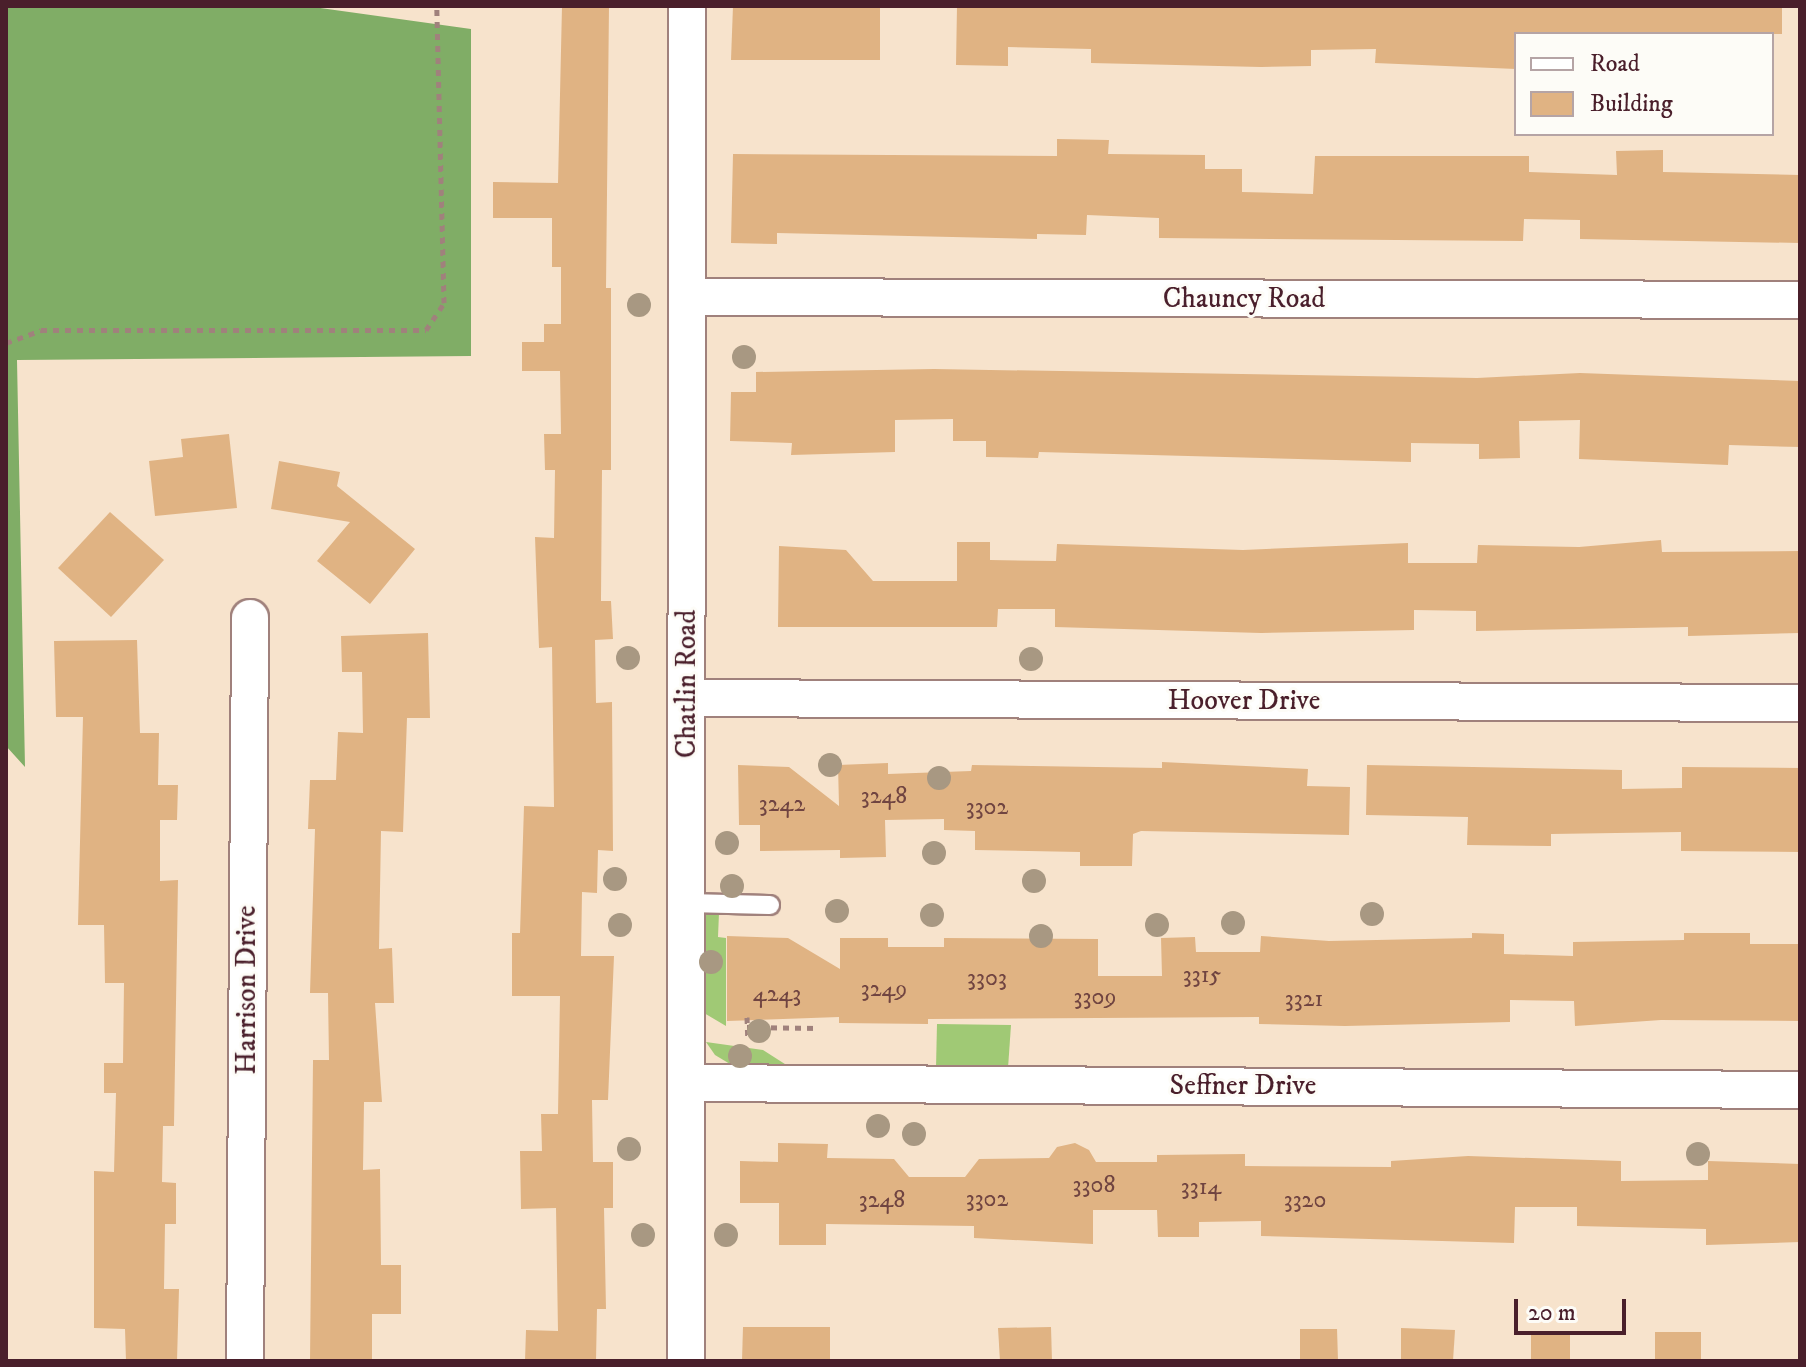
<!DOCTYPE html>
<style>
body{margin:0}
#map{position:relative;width:1806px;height:1367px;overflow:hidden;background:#f7e3cc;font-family:"IM FELL DW Pica",serif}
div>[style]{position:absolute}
.green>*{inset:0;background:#a0c975}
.forest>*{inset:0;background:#80ad66}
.building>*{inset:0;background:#e0b383}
.path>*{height:5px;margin-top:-2.5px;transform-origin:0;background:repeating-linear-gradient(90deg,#a0817c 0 6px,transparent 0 12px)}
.roads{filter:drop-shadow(2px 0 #a0817c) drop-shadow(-2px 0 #a0817c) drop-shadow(0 2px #a0817c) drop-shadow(0 -2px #a0817c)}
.service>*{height:18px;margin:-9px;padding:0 9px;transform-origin:9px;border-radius:9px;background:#fff}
.minor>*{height:36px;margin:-18px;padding:0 18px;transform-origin:18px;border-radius:18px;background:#fff}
.trees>*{width:24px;height:24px;margin:-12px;border-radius:50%;background:#a89882}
span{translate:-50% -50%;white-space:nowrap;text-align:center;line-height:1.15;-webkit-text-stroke:6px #fdfcf7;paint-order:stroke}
.number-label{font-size:24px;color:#704441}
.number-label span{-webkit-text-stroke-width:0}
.street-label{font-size:28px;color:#4a1f2b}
.frame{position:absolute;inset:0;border:8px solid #4a1f2b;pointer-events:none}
.legend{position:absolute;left:1514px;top:32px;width:260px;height:104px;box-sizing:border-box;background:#fdfcf7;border:2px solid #b5a4a5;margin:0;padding:10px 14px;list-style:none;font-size:24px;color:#4a1f2b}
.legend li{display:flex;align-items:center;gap:16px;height:40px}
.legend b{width:40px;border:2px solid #b5a4a5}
.scale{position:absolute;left:1514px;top:1299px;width:112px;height:36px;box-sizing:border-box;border:4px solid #4a1f2b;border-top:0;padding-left:10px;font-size:24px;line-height:28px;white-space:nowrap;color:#4a1f2b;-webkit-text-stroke:6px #fdfcf7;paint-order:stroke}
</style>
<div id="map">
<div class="green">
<div style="clip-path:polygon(703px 912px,719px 913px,718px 937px,726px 938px,726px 1026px,704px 1013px)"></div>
<div style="clip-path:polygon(937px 1024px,1011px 1025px,1008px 1068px,936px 1068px)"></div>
<div style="clip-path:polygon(706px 1042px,763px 1050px,788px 1066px,730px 1064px,715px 1055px)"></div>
</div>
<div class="forest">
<div style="clip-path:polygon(6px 6px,306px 6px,471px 29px,471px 356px,17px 360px,25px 767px,6px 746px)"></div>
</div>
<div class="building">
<div style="clip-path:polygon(562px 6px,609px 6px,606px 288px,611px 288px,611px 470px,602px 470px,601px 601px,611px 601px,613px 639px,595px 640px,596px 703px,612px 702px,613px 851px,598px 850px,597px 893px,582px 892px,581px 956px,614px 956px,608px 1100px,592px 1100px,593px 1162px,613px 1162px,613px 1208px,604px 1208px,606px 1309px,597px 1309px,596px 1361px,525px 1361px,526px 1330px,558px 1331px,556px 1208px,521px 1209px,520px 1151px,542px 1151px,541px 1114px,558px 1114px,560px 996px,512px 996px,512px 933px,520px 933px,524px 806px,554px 807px,552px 647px,539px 648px,535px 537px,554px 538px,555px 470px,545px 470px,544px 434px,561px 434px,560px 371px,522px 371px,522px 342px,544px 342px,544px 324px,561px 324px,561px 267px,552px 267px,552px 218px,493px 218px,493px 182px,558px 183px)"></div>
<div style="clip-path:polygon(733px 6px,880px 6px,880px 60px,731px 60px)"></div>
<div style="clip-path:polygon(957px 6px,1782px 6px,1782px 34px,1516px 34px,1516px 69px,1375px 63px,1376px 49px,1311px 50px,1311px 66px,1261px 67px,1091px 63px,1091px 49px,1008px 47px,1008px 66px,956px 65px)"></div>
<div style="clip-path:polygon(1057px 139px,1109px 140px,1108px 154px,1205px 155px,1205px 169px,1242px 169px,1242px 192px,1313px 194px,1315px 156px,1529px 156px,1529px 172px,1617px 175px,1616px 151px,1663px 150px,1663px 172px,1800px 175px,1800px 243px,1580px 239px,1580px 220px,1524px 219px,1523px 241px,1159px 238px,1159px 218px,1087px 215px,1086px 235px,1037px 234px,1037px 239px,777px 233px,777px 244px,731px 243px,733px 154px,1057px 156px)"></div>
<div style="clip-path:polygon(934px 369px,1477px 378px,1580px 373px,1800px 381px,1800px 447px,1729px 445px,1728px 465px,1579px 459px,1580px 420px,1519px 421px,1520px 458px,1479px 459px,1479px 444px,1411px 443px,1411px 462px,1039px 452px,1038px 458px,986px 457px,986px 441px,953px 441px,953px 419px,895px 420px,895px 452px,791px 455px,792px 443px,730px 441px,731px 392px,756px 392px,756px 372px)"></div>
<div style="clip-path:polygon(229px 434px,237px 508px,155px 516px,149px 461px,183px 457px,181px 439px)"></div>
<div style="clip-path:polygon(279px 461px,340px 472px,337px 486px,415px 549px,370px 604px,317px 561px,350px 522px,271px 509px)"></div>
<div style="clip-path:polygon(110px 512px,164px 560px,111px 617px,58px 568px)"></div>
<div style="clip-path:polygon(1661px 540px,1662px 552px,1800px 551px,1800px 633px,1688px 636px,1688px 627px,1476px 631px,1476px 611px,1414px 610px,1414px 630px,1261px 633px,1055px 627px,1055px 609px,998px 609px,997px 627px,778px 627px,779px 546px,846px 550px,873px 581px,957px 581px,957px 542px,990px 542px,990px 560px,1056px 561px,1057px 544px,1243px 550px,1408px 543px,1408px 563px,1477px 563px,1478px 545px,1579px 547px)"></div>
<div style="clip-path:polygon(428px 633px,430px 718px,407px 718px,403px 832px,381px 831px,379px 949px,392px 948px,394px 1003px,375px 1003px,382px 1102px,364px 1102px,363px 1170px,380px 1169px,381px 1265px,401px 1265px,401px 1314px,372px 1314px,372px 1361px,310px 1361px,313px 1060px,329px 1060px,328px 993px,310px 993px,315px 829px,308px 829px,310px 780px,336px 780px,338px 732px,363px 733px,362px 672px,342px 672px,341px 636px)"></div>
<div style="clip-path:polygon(137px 640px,140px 733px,159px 733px,158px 785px,178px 785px,177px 820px,160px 820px,160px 881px,178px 880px,174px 1126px,163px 1126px,162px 1182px,176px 1183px,176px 1224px,165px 1224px,164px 1289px,179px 1289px,177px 1361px,126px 1361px,125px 1329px,94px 1328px,94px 1171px,114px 1172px,116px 1093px,104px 1093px,104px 1063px,123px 1063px,124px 983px,105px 983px,104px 925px,78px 925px,83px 717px,56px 717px,54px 641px)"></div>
<div style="clip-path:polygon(1162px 762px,1308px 769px,1307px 786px,1350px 787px,1349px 835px,1141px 831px,1133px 834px,1132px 866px,1080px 866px,1080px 852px,975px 850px,975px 831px,944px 830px,944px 819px,885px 820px,886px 857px,840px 858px,840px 850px,760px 851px,760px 825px,739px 825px,738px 765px,789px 767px,839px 806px,838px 765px,888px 763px,888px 774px,971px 771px,972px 765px,1162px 768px)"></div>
<div style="clip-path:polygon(1367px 765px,1622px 770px,1622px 789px,1682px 788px,1682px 767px,1800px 768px,1800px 852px,1681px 851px,1681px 832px,1551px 834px,1551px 846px,1467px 845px,1468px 817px,1366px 815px)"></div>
<div style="clip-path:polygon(1472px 933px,1504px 934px,1504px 954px,1573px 956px,1573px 942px,1684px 940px,1684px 933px,1750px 933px,1750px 944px,1800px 944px,1800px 1021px,1661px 1020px,1575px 1026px,1574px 1001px,1510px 1000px,1510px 1022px,1345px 1026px,1259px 1024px,1259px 1017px,928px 1019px,928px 1024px,839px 1023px,839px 1017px,727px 1021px,727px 936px,788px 938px,840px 969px,840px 938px,888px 938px,888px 947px,944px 947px,944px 938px,1098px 939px,1098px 976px,1162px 976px,1161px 938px,1195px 937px,1196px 952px,1260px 952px,1261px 936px,1329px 941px,1472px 938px)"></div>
<div style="clip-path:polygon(778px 1143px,828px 1144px,827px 1158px,894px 1159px,909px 1177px,965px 1177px,979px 1159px,1049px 1158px,1057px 1147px,1075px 1143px,1089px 1150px,1096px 1162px,1157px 1162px,1157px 1155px,1245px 1154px,1245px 1166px,1391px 1167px,1391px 1161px,1468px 1156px,1621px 1161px,1621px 1181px,1708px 1180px,1708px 1161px,1800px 1164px,1800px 1242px,1706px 1245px,1706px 1229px,1577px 1226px,1577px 1207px,1515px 1207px,1514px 1243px,1261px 1236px,1261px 1221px,1199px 1222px,1199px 1237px,1158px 1237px,1157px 1210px,1093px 1210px,1093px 1244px,974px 1238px,974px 1226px,826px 1224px,826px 1245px,779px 1245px,779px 1203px,740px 1203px,740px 1161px,778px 1162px)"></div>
<div style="clip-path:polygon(743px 1327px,830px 1327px,830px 1361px,742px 1361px)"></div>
<div style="clip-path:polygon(1051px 1327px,1052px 1361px,1000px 1361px,998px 1328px)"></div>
<div style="clip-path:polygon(1401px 1328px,1455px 1330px,1453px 1361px,1401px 1361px)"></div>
<div style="clip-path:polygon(1300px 1329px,1337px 1329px,1338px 1361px,1300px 1361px)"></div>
<div style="clip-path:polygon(1531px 1332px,1570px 1333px,1570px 1361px,1531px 1361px)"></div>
<div style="clip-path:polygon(1655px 1332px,1701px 1332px,1701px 1361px,1655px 1361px)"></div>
</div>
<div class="path">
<div style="left:6px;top:343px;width:37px;rotate:-20deg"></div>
<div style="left:41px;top:330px;width:385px"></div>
<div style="left:426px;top:330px;width:32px;rotate:-56deg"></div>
<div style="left:444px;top:303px;width:297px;rotate:-91.4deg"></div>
<div style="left:747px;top:1017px;width:23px;rotate:88deg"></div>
<div style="left:747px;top:1027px;width:72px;rotate:0.8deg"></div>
</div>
<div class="roads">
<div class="service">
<div style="left:687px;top:903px;width:83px;rotate:1.4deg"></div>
</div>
<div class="minor">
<div style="left:687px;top:297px;width:1113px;rotate:0.15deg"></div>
<div style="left:687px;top:698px;width:1113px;rotate:0.26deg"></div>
<div style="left:686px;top:1083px;width:1114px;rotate:0.36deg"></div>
<div style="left:245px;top:1361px;width:743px;rotate:-89.61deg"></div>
<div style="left:686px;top:1361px;width:1355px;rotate:-89.96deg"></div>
</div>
</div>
<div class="trees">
<div style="left:639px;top:305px"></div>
<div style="left:744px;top:357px"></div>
<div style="left:628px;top:658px"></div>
<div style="left:1031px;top:659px"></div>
<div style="left:830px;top:765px"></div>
<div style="left:939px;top:778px"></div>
<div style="left:727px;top:843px"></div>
<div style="left:934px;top:853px"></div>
<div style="left:615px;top:879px"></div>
<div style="left:1034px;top:881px"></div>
<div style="left:732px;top:886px"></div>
<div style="left:837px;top:911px"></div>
<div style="left:1372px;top:914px"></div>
<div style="left:932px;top:915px"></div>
<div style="left:1233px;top:923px"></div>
<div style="left:620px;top:925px"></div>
<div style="left:1157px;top:925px"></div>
<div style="left:1041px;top:936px"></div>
<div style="left:711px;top:962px"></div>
<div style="left:759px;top:1031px"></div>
<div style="left:740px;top:1056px"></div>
<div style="left:878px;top:1126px"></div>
<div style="left:914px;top:1134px"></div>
<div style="left:629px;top:1149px"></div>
<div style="left:1698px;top:1154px"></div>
<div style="left:643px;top:1235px"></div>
<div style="left:726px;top:1235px"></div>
</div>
<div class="number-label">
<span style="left:884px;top:797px">3248</span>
<span style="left:782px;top:805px">3242</span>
<span style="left:987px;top:808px">3302</span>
<span style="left:1202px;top:976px">3315</span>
<span style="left:987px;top:979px">3303</span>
<span style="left:884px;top:990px">3249</span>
<span style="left:777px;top:995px">4243</span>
<span style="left:1095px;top:998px">3309</span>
<span style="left:1304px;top:1000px">3321</span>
<span style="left:1094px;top:1186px">3308</span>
<span style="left:1201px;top:1188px">3314</span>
<span style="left:987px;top:1200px">3302</span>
<span style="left:882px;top:1201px">3248</span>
<span style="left:1305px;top:1201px">3320</span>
</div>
<div class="street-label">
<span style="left:1244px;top:299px">Chauncy Road</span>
<span style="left:687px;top:684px;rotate:-90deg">Chatlin Road</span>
<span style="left:1244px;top:701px">Hoover Drive</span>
<span style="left:247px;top:990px;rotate:-90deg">Harrison Drive</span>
<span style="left:1243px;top:1086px">Seffner Drive</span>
</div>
<div class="frame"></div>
<ul class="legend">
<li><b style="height:10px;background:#fff"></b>Road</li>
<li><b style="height:22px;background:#e0b383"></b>Building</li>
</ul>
<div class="scale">20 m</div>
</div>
